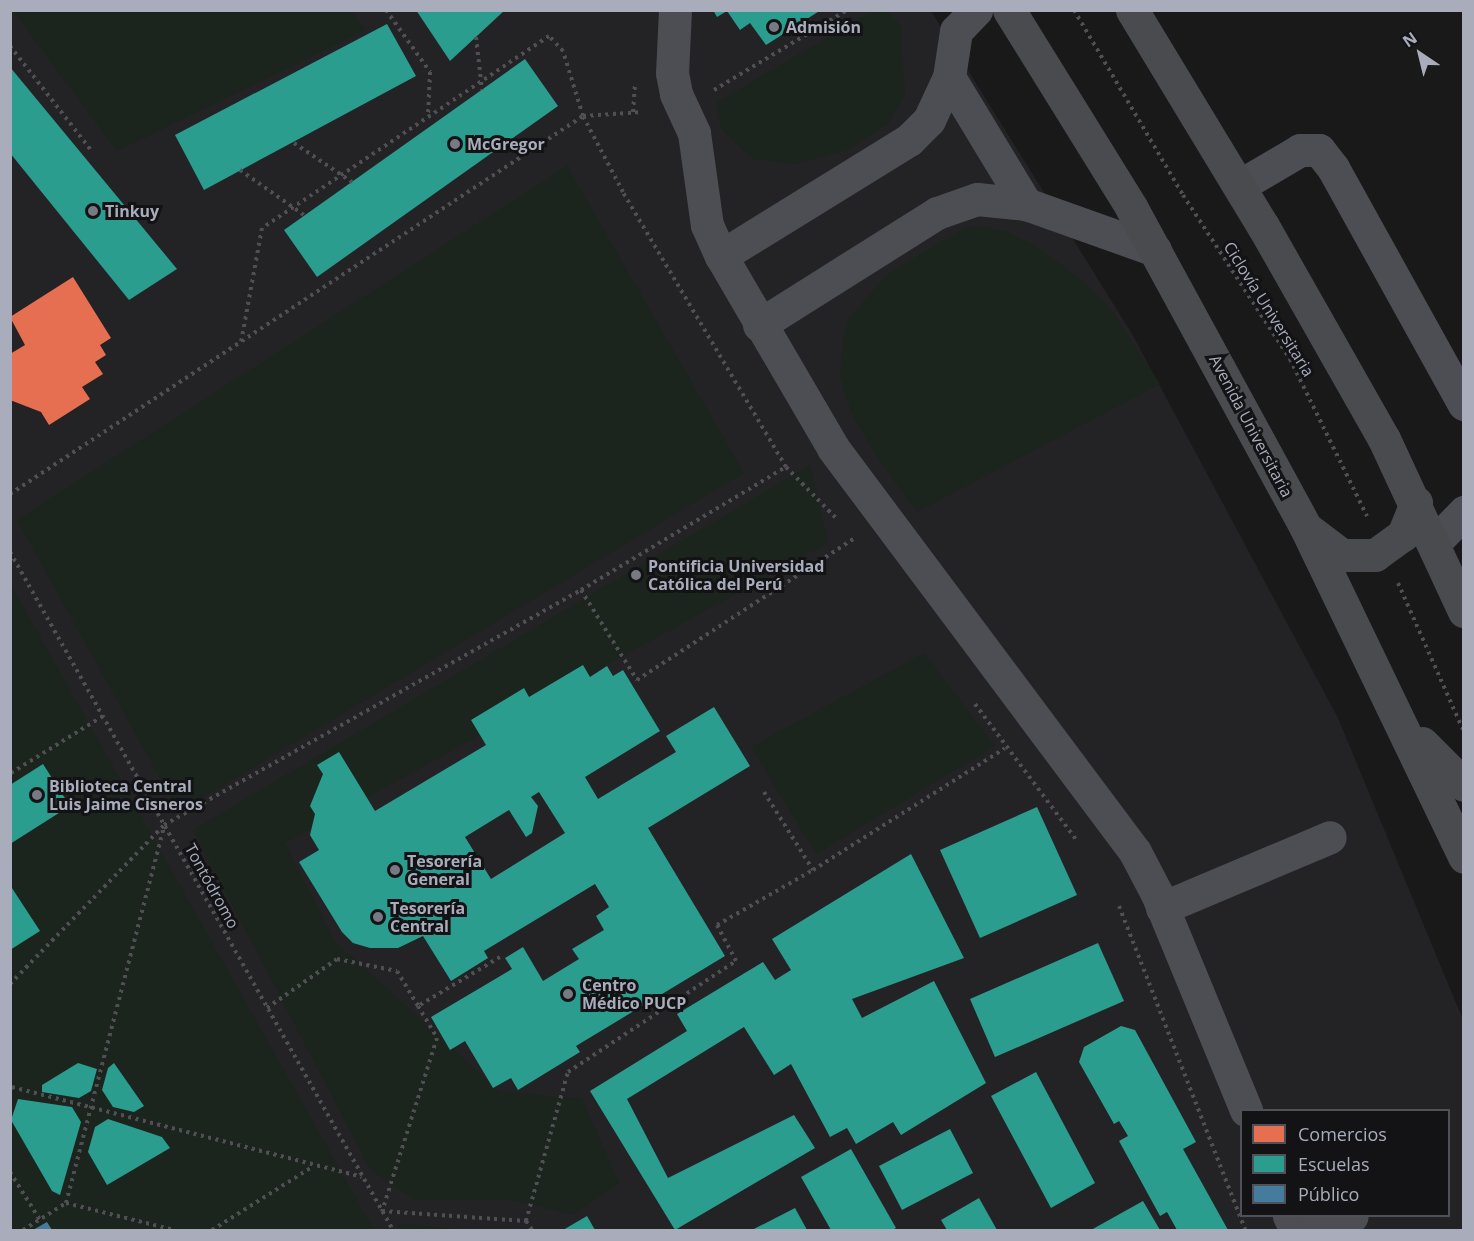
<!DOCTYPE html>
<meta charset="utf-8">
<style>
body{margin:0}
#map{position:relative;width:1474px;height:1241px;overflow:hidden;background:#19191a;font-family:"Open Sans",sans-serif}
div>[style]{position:absolute}
.built>*{inset:0;background:#232326}
.green>*{inset:0;background:#1c241e}
.shops>*{inset:0;background:#e76f51}
.schools>*{inset:0;background:#2a9d8f}
.public>*{inset:0;background:#457b9d}
.path>*{height:4px;margin-top:-2px;transform-origin:0;background:repeating-linear-gradient(90deg,#4f4f54 0 3px,transparent 0 7.5px)}
.minor>*{height:33px;margin:-16.5px;padding:0 16.5px;transform-origin:16.5px;border-radius:16.5px;background:#4d4e53}
.major>*{height:33px;margin:-16.5px;padding:0 16.5px;transform-origin:16.5px;border-radius:16.5px;background:#4a4b4e}
.path-bridge>*{height:4px;margin-top:-2px;transform-origin:0;background:repeating-linear-gradient(90deg,#4f4f54 0 3px,transparent 0 7.5px)}
.dots>*{width:16px;height:16px;translate:-50% -50%;box-sizing:border-box;border:3px solid #131316;border-radius:50%}
span{translate:-50% -50%;white-space:nowrap;text-align:center;line-height:1.15;-webkit-text-stroke:6px #131316;paint-order:stroke}
.poi-label{font-size:16px;color:#a9adbb;font-weight:700}
.left{translate:0 -50%;text-align:left}
.street-label{font-size:16px;color:#a9adbb}
.frame{position:absolute;inset:0;border:12px solid #a9adbb;pointer-events:none}
.legend{position:absolute;left:1240px;top:1109px;width:210px;height:108px;box-sizing:border-box;background:#131316;border:2px solid #4f5158;margin:0;padding:8px 10px;list-style:none;font-size:18px;color:#a9adbb}
.legend li{display:flex;align-items:center;gap:12px;height:30px}
.legend b{width:30px;border:2px solid #4f5158}
.north{position:absolute;left:1390px;top:24px;width:60px;height:60px;-webkit-text-stroke:4px #131316;paint-order:stroke;rotate:325deg;font-size:16px;font-weight:700;line-height:24px;text-align:center;color:#a9adbb}
.north::after{content:'';display:block;margin:auto;width:21px;height:27px;background:#a9adbb;clip-path:polygon(50% 0,100% 100%,50% 72%,0 100%)}
</style>
<div id="map">
<div class="built">
<div style="clip-path:polygon(evenodd,10px 11px,931px 11px,1132px 334px,1338px 718px,1463px 1020px,1463px 1230px,11px 1230px,10px 11px,1242px 1110px,1448px 1110px,1448px 1216px,1242px 1216px,1242px 1110px)"></div>
</div>
<div class="green">
<div style="clip-path:polygon(13px 11px,351px 11px,366px 30px,117px 151px)"></div>
<div style="clip-path:polygon(873px 11px,887px 11px,900px 26px,905px 95px,888px 124px,847px 150px,795px 164px,753px 159px,722px 130px,716px 103px)"></div>
<div style="clip-path:polygon(567px 166px,744px 473px,179px 812px,17px 520px)"></div>
<div style="clip-path:polygon(982px 226px,1008px 232px,1032px 244px,1078px 277px,1110px 308px,1160px 384px,917px 512px,877px 457px,852px 414px,840px 376px,844px 337px,849px 318px,889px 273px,964px 228px)"></div>
<div style="clip-path:polygon(810px 465px,828px 543px,285px 843px,335px 941px,499px 1091px,582px 1099px,619px 1183px,573px 1215px,508px 1199px,414px 1200px,370px 1169px,193px 830px)"></div>
<div style="clip-path:polygon(11px 585px,374px 1230px,11px 1230px)"></div>
<div style="clip-path:polygon(924px 653px,995px 746px,816px 854px,751px 747px)"></div>
<div style="clip-path:polygon(396px 1223px,461px 1230px,401px 1230px)"></div>
</div>
<div class="shops">
<div style="clip-path:polygon(73px 277px,111px 338px,100px 345px,106px 355px,95px 362px,103px 374px,82px 387px,90px 399px,49px 425px,41px 412px,10px 400px,10px 354px,25px 345px,10px 317px)"></div>
</div>
<div class="schools">
<div style="clip-path:polygon(416px 10px,505px 10px,450px 61px)"></div>
<div style="clip-path:polygon(713px 10px,821px 10px,766px 45px,750px 23px,740px 30px,727px 11px,717px 17px)"></div>
<div style="clip-path:polygon(387px 24px,416px 76px,204px 190px,175px 135px)"></div>
<div style="clip-path:polygon(525px 59px,558px 106px,317px 277px,284px 230px)"></div>
<div style="clip-path:polygon(10px 67px,177px 269px,129px 300px,10px 153px)"></div>
<div style="clip-path:polygon(evenodd,583px 665px,590px 677px,607px 666px,613px 676px,623px 670px,660px 731px,585px 777px,598px 799px,676px 752px,666px 736px,714px 707px,750px 766px,648px 828px,725px 956px,576px 1046px,580px 1052px,518px 1090px,511px 1078px,493px 1088px,465px 1041px,450px 1050px,431px 1017px,512px 969px,505px 958px,523px 947px,543px 981px,579px 959px,572px 949px,604px 930px,596px 916px,609px 907px,595px 884px,484px 951px,488px 958px,451px 981px,423px 936px,398px 948px,370px 948px,353px 943px,342px 932px,299px 862px,319px 850px,310px 835px,315px 814px,310px 806px,323px 774px,317px 765px,339px 752px,375px 811px,486px 745px,471px 720px,524px 688px,529px 697px,583px 665px,539px 792px,565px 833px,491px 879px,465px 837px,509px 810px,526px 837px,532px 833px,538px 806px,531px 797px,539px 792px)"></div>
<div style="clip-path:polygon(43px 764px,70px 806px,10px 844px,10px 785px)"></div>
<div style="clip-path:polygon(1037px 807px,1077px 895px,980px 938px,940px 850px)"></div>
<div style="clip-path:polygon(911px 854px,964px 958px,852px 999px,862px 1018px,934px 981px,986px 1083px,901px 1135px,893px 1122px,856px 1144px,847px 1128px,830px 1137px,791px 1064px,774px 1075px,744px 1027px,627px 1099px,668px 1178px,794px 1115px,815px 1148px,675px 1230px,590px 1091px,687px 1031px,677px 1014px,763px 962px,775px 980px,791px 970px,772px 939px)"></div>
<div style="clip-path:polygon(10px 885px,40px 931px,10px 950px)"></div>
<div style="clip-path:polygon(1098px 943px,1124px 1001px,995px 1057px,970px 999px)"></div>
<div style="clip-path:polygon(1121px 1026px,1135px 1030px,1196px 1142px,1183px 1149px,1228px 1230px,1177px 1230px,1167px 1212px,1160px 1216px,1119px 1141px,1128px 1136px,1119px 1121px,1114px 1124px,1079px 1062px,1084px 1047px)"></div>
<div style="clip-path:polygon(78px 1063px,97px 1069px,91px 1091px,79px 1098px,42px 1092px,42px 1085px)"></div>
<div style="clip-path:polygon(114px 1063px,144px 1106px,134px 1112px,113px 1107px,102px 1090px,108px 1068px)"></div>
<div style="clip-path:polygon(1036px 1072px,1095px 1183px,1051px 1208px,991px 1096px)"></div>
<div style="clip-path:polygon(18px 1099px,72px 1107px,81px 1122px,60px 1195px,52px 1191px,11px 1120px)"></div>
<div style="clip-path:polygon(108px 1119px,162px 1137px,170px 1148px,107px 1185px,88px 1152px,95px 1127px)"></div>
<div style="clip-path:polygon(950px 1129px,973px 1173px,902px 1210px,879px 1166px)"></div>
<div style="clip-path:polygon(851px 1149px,896px 1228px,892px 1230px,831px 1230px,801px 1177px)"></div>
<div style="clip-path:polygon(979px 1198px,997px 1230px,947px 1230px,941px 1220px)"></div>
<div style="clip-path:polygon(1143px 1201px,1160px 1230px,1091px 1230px)"></div>
<div style="clip-path:polygon(795px 1208px,807px 1230px,752px 1230px)"></div>
<div style="clip-path:polygon(587px 1216px,595px 1230px,563px 1230px)"></div>
</div>
<div class="public">
<div style="clip-path:polygon(47px 1222px,52px 1230px,33px 1230px)"></div>
</div>
<div class="path">
<div style="left:386px;top:10px;width:76px;rotate:54.6deg"></div>
<div style="left:430px;top:72px;width:44px;rotate:92.6deg"></div>
<div style="left:1074px;top:10px;width:215px;rotate:59.5deg"></div>
<div style="left:1183px;top:195px;width:196px;rotate:56.9deg"></div>
<div style="left:1290px;top:359px;width:175px;rotate:63.9deg"></div>
<div style="left:10px;top:46px;width:132px;rotate:52.1deg"></div>
<div style="left:714px;top:90px;width:155px;rotate:-31deg"></div>
<div style="left:633px;top:112px;width:26px;rotate:-86deg"></div>
<div style="left:786px;top:467px;width:71px;rotate:45.6deg"></div>
<div style="left:10px;top:494px;width:686px;rotate:-33.41deg"></div>
<div style="left:583px;top:116px;width:60px;rotate:-3.8deg"></div>
<div style="left:10px;top:552px;width:779px;rotate:60.54deg"></div>
<div style="left:1398px;top:583px;width:161px;rotate:66.1deg"></div>
<div style="left:581px;top:590px;width:106px;rotate:58.1deg"></div>
<div style="left:637px;top:680px;width:260px;rotate:-33.1deg"></div>
<div style="left:975px;top:704px;width:172px;rotate:53.3deg"></div>
<div style="left:11px;top:773px;width:108px;rotate:-31.8deg"></div>
<div style="left:764px;top:792px;width:92px;rotate:57.9deg"></div>
<div style="left:1119px;top:906px;width:348px;rotate:68.7deg"></div>
<div style="left:500px;top:957px;width:96px;rotate:149.1deg"></div>
<div style="left:418px;top:1006px;width:37px;rotate:59deg"></div>
<div style="left:437px;top:1038px;width:182px;rotate:107.6deg"></div>
<div style="left:382px;top:1211px;width:144px;rotate:4deg"></div>
<div style="left:526px;top:1221px;width:11px;rotate:56deg"></div>
<div style="left:10px;top:984px;width:221px;rotate:-45.9deg"></div>
<div style="left:164px;top:825px;width:479px;rotate:-29.4deg"></div>
<div style="left:581px;top:590px;width:239px;rotate:-31deg"></div>
<div style="left:786px;top:467px;width:320px;rotate:-120.7deg"></div>
<div style="left:623px;top:192px;width:86px;rotate:-117.8deg"></div>
<div style="left:583px;top:116px;width:68px;rotate:-107.1deg"></div>
<div style="left:563px;top:51px;width:21px;rotate:-133deg"></div>
<div style="left:549px;top:36px;width:345px;rotate:146.2deg"></div>
<div style="left:262px;top:228px;width:116px;rotate:100.4deg"></div>
<div style="left:267px;top:1008px;width:85px;rotate:-35deg"></div>
<div style="left:337px;top:959px;width:61px;rotate:11.3deg"></div>
<div style="left:397px;top:971px;width:41px;rotate:59deg"></div>
<div style="left:10px;top:1090px;width:4px;rotate:-56deg"></div>
<div style="left:12px;top:1087px;width:361px;rotate:14.4deg"></div>
<div style="left:10px;top:1172px;width:57px;rotate:58deg"></div>
<div style="left:66px;top:1203px;width:111px;rotate:14deg"></div>
<div style="left:526px;top:1221px;width:155px;rotate:-74.3deg"></div>
<div style="left:568px;top:1072px;width:201px;rotate:-33.5deg"></div>
<div style="left:736px;top:961px;width:41px;rotate:-117.8deg"></div>
<div style="left:717px;top:925px;width:111px;rotate:-29.8deg"></div>
<div style="left:813px;top:870px;width:227px;rotate:-32.4deg"></div>
<div style="left:23px;top:1230px;width:51px;rotate:-32.1deg"></div>
<div style="left:66px;top:1203px;width:390px;rotate:-75.4deg"></div>
<div style="left:212px;top:1230px;width:118px;rotate:-32.2deg"></div>
</div>
<div class="minor">
<div style="left:675px;top:10px;width:63px;rotate:92.7deg"></div>
<div style="left:672px;top:73px;width:21px;rotate:79deg"></div>
<div style="left:676px;top:94px;width:43px;rotate:65.2deg"></div>
<div style="left:694px;top:133px;width:93px;rotate:82deg"></div>
<div style="left:707px;top:225px;width:34px;rotate:66deg"></div>
<div style="left:721px;top:256px;width:222px;rotate:59.7deg"></div>
<div style="left:833px;top:448px;width:504px;rotate:53.22deg"></div>
<div style="left:1135px;top:852px;width:47px;rotate:62.4deg"></div>
<div style="left:1157px;top:894px;width:234px;rotate:67.6deg"></div>
<div style="left:949px;top:77px;width:149px;rotate:58.8deg"></div>
<div style="left:1239px;top:186px;width:71px;rotate:-30.5deg"></div>
<div style="left:1300px;top:150px;width:19px"></div>
<div style="left:1319px;top:150px;width:23px;rotate:52deg"></div>
<div style="left:1333px;top:168px;width:270px;rotate:61deg"></div>
<div style="left:721px;top:256px;width:221px;rotate:-31.7deg"></div>
<div style="left:909px;top:140px;width:28px;rotate:-45deg"></div>
<div style="left:929px;top:120px;width:47px;rotate:-65.1deg"></div>
<div style="left:949px;top:77px;width:47px;rotate:-81.3deg"></div>
<div style="left:956px;top:31px;width:29px;rotate:-46deg"></div>
<div style="left:759px;top:325px;width:210px;rotate:-32.2deg"></div>
<div style="left:937px;top:213px;width:42px;rotate:-19.3deg"></div>
<div style="left:977px;top:199px;width:49px;rotate:5.8deg"></div>
<div style="left:1026px;top:204px;width:137px;rotate:19.6deg"></div>
<div style="left:1433px;top:544px;width:45px;rotate:-45.9deg"></div>
<div style="left:1162px;top:908px;width:182px;rotate:-22.9deg"></div>
<div style="left:1289px;top:1216px;width:16px;rotate:63deg"></div>
<div style="left:1313px;top:1230px;width:41px;rotate:-19.7deg"></div>
</div>
<div class="major">
<div style="left:1009px;top:10px;width:232px;rotate:58.2deg"></div>
<div style="left:1131px;top:207px;width:366px;rotate:61.4deg"></div>
<div style="left:1306px;top:528px;width:365px;rotate:64.3deg"></div>
<div style="left:1132px;top:10px;width:253px;rotate:58.8deg"></div>
<div style="left:1263px;top:226px;width:245px;rotate:60.4deg"></div>
<div style="left:1384px;top:439px;width:190px;rotate:65.1deg"></div>
<div style="left:1310px;top:531px;width:40px;rotate:37deg"></div>
<div style="left:1342px;top:555px;width:33px"></div>
<div style="left:1375px;top:555px;width:34px;rotate:-36deg"></div>
<div style="left:1403px;top:535px;width:35px;rotate:-68deg"></div>
<div style="left:1422px;top:743px;width:59px;rotate:45deg"></div>
</div>
<div class="path-bridge">
<div style="left:476px;top:37px;width:53px;rotate:83.5deg"></div>
<div style="left:294px;top:143px;width:70px;rotate:33.9deg"></div>
<div style="left:240px;top:170px;width:78px;rotate:35.1deg"></div>
</div>
<div class="dots">
<div style="left:774px;top:27px;background:#777983"></div>
<div style="left:455px;top:144px;background:#777983"></div>
<div style="left:93px;top:211px;background:#777983"></div>
<div style="left:636px;top:575px;background:#777983"></div>
<div style="left:37px;top:795px;background:#777983"></div>
<div style="left:395px;top:870px;background:#777983"></div>
<div style="left:378px;top:917px;background:#777983"></div>
<div style="left:568px;top:994px;background:#777983"></div>
</div>
<div class="poi-label">
<span class="left" style="left:786px;top:27px">Admisión</span>
<span class="left" style="left:467px;top:144px">McGregor</span>
<span class="left" style="left:105px;top:211px">Tinkuy</span>
<span class="left" style="left:648px;top:575px">Pontificia Universidad<br>Católica del Perú</span>
<span class="left" style="left:49px;top:795px">Biblioteca Central<br>Luis Jaime Cisneros</span>
<span class="left" style="left:407px;top:870px">Tesorería<br>General</span>
<span class="left" style="left:390px;top:917px">Tesorería<br>Central</span>
<span class="left" style="left:582px;top:994px">Centro<br>Médico PUCP</span>
</div>
<div class="street-label">
<span style="left:1269px;top:309px;rotate:58deg">Ciclovía Universitaria</span>
<span style="left:1251px;top:426px;rotate:62deg">Avenida Universitaria</span>
<span style="left:212px;top:886px;rotate:61deg">Tontódromo</span>
</div>
<div class="frame"></div>
<ul class="legend">
<li><b style="height:16px;background:#e76f51"></b>Comercios</li>
<li><b style="height:16px;background:#2a9d8f"></b>Escuelas</li>
<li><b style="height:16px;background:#457b9d"></b>Público</li>
</ul>
<div class="north">N</div>
</div>
